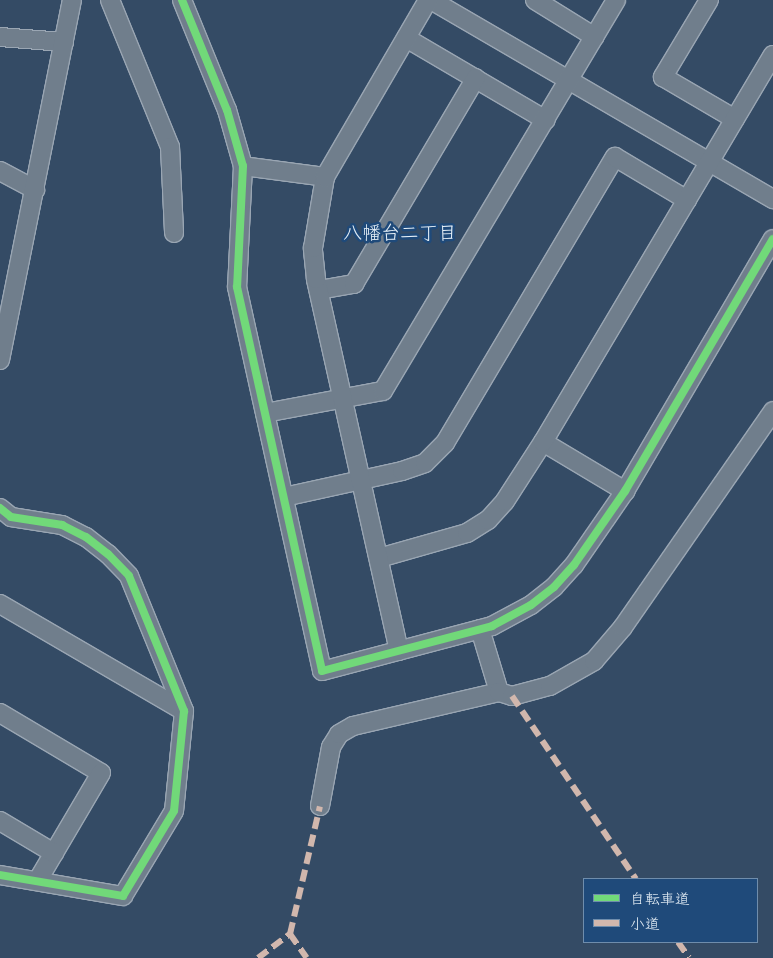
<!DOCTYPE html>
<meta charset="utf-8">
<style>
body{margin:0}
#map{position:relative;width:773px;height:958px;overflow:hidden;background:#344b65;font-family:"Comic Neue","Klee One",sans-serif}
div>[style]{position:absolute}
.roads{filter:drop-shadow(1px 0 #9aa6b3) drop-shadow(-1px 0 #9aa6b3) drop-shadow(0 1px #9aa6b3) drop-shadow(0 -1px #9aa6b3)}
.minor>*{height:18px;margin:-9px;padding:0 9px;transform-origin:9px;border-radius:9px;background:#707e8c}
.quiet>*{height:6px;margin-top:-3px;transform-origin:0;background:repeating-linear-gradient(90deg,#d1b7ad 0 12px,transparent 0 18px)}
.cycleway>*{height:8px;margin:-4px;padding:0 4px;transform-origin:4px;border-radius:4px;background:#71d979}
span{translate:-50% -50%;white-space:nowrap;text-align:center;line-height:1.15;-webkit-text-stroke:5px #1f4a7a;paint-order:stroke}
.neighbourhood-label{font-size:19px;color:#e8f1f8}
.legend{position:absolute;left:583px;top:878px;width:175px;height:65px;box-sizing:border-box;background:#1f4a7a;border:1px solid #6f8dac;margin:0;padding:6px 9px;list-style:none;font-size:15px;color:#e8f1f8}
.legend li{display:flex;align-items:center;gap:10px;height:25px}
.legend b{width:25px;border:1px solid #6f8dac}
</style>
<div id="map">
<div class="roads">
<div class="minor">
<div style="left:110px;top:0;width:159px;rotate:67.8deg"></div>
<div style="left:170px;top:147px;width:86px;rotate:87.3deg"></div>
<div style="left:182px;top:0;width:119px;rotate:67.8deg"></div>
<div style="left:227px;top:110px;width:58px;rotate:74.1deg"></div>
<div style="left:243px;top:166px;width:121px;rotate:92.8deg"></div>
<div style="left:237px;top:287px;width:393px;rotate:77.5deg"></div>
<div style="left:322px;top:671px;width:176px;rotate:-14.8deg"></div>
<div style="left:492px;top:626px;width:44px;rotate:-28.3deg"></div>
<div style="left:531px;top:605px;width:29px;rotate:-38deg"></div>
<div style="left:554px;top:587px;width:30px;rotate:-48deg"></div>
<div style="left:574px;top:565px;width:90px;rotate:-55.4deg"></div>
<div style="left:625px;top:491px;width:292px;rotate:-59.6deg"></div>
<div style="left:431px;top:0;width:396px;rotate:30.2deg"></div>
<div style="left:535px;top:0;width:70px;rotate:31.7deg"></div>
<div style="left:709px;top:0;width:90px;rotate:120.9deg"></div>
<div style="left:663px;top:77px;width:83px;rotate:30.3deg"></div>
<div style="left:0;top:37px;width:64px;rotate:4.5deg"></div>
<div style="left:406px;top:38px;width:162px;rotate:30.4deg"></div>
<div style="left:243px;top:166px;width:83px;rotate:7.6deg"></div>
<div style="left:0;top:171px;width:40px;rotate:28deg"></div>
<div style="left:319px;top:290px;width:36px;rotate:-10deg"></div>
<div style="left:354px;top:284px;width:239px;rotate:-59.4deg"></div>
<div style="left:0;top:360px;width:367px;rotate:-78.7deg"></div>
<div style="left:265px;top:413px;width:120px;rotate:-10.6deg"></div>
<div style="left:383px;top:391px;width:455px;rotate:-59.2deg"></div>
<div style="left:543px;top:442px;width:96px;rotate:30.9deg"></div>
<div style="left:284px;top:497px;width:121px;rotate:-12.4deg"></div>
<div style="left:402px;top:471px;width:24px;rotate:-19deg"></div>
<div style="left:425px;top:463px;width:28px;rotate:-45deg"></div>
<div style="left:445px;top:443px;width:333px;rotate:-59.3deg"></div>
<div style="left:615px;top:157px;width:84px;rotate:30.8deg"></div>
<div style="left:0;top:508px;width:14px;rotate:39deg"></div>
<div style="left:11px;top:517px;width:52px;rotate:8.9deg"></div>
<div style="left:62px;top:525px;width:27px;rotate:27deg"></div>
<div style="left:86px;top:537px;width:28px;rotate:38deg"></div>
<div style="left:108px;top:554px;width:30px;rotate:46deg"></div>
<div style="left:129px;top:576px;width:146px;rotate:67.8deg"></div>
<div style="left:184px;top:711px;width:100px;rotate:95.7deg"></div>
<div style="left:174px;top:811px;width:99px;rotate:121deg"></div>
<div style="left:123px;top:896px;width:125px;rotate:-170.3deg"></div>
<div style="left:379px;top:558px;width:91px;rotate:-15.9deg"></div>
<div style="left:467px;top:533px;width:25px;rotate:-32deg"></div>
<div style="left:488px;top:520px;width:25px;rotate:-48deg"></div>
<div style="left:505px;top:501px;width:70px;rotate:-57.2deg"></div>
<div style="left:543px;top:442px;width:450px;rotate:-59.3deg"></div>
<div style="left:0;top:604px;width:213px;rotate:30.2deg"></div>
<div style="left:480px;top:629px;width:66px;rotate:73.2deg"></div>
<div style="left:399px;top:651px;width:381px;rotate:-102.6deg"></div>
<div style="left:316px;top:279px;width:31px;rotate:-96deg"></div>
<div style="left:313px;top:248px;width:72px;rotate:-80.4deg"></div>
<div style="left:325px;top:177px;width:205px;rotate:-59.8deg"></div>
<div style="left:0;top:713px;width:117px;rotate:30.7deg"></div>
<div style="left:101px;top:773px;width:124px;rotate:120.5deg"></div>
<div style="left:320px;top:806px;width:60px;rotate:-79.4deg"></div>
<div style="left:331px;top:747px;width:15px;rotate:-58deg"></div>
<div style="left:339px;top:734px;width:16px;rotate:-30deg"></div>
<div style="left:353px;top:726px;width:150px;rotate:-13.1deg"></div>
<div style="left:499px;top:692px;width:14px;rotate:17deg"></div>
<div style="left:512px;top:696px;width:39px;rotate:-15deg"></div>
<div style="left:550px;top:686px;width:51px;rotate:-29.6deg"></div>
<div style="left:594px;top:661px;width:45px;rotate:-49.5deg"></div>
<div style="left:623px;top:627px;width:263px;rotate:-55.2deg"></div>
<div style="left:0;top:821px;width:63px;rotate:30.7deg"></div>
</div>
</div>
<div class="quiet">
<div style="left:512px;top:696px;width:221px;rotate:55.9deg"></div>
<div style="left:290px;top:934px;width:29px;rotate:55deg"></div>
<div style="left:678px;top:942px;width:19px;rotate:55deg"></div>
<div style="left:258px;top:958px;width:40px;rotate:-37deg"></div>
<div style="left:290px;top:934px;width:131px;rotate:-76.8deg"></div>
</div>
<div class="cycleway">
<div style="left:182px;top:0;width:119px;rotate:67.8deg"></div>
<div style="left:227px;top:110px;width:58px;rotate:74.1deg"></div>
<div style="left:243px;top:166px;width:121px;rotate:92.8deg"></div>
<div style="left:237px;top:287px;width:393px;rotate:77.5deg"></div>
<div style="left:322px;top:671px;width:176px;rotate:-14.8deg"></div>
<div style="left:492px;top:626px;width:44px;rotate:-28.3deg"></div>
<div style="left:531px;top:605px;width:29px;rotate:-38deg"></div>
<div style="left:554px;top:587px;width:30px;rotate:-48deg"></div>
<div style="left:574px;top:565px;width:90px;rotate:-55.4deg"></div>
<div style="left:625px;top:491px;width:292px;rotate:-59.6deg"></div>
<div style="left:0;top:508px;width:14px;rotate:39deg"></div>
<div style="left:11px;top:517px;width:52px;rotate:8.9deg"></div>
<div style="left:62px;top:525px;width:27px;rotate:27deg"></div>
<div style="left:86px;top:537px;width:28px;rotate:38deg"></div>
<div style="left:108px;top:554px;width:30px;rotate:46deg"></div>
<div style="left:129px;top:576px;width:146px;rotate:67.8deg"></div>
<div style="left:184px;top:711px;width:100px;rotate:95.7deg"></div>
<div style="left:174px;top:811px;width:99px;rotate:121deg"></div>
<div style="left:123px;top:896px;width:125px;rotate:-170.3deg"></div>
</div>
<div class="neighbourhood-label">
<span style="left:400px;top:234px">八幡台二丁目</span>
</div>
<ul class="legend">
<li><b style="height:6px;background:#71d979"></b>自転車道</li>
<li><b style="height:6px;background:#d1b7ad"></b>小道</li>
</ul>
</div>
